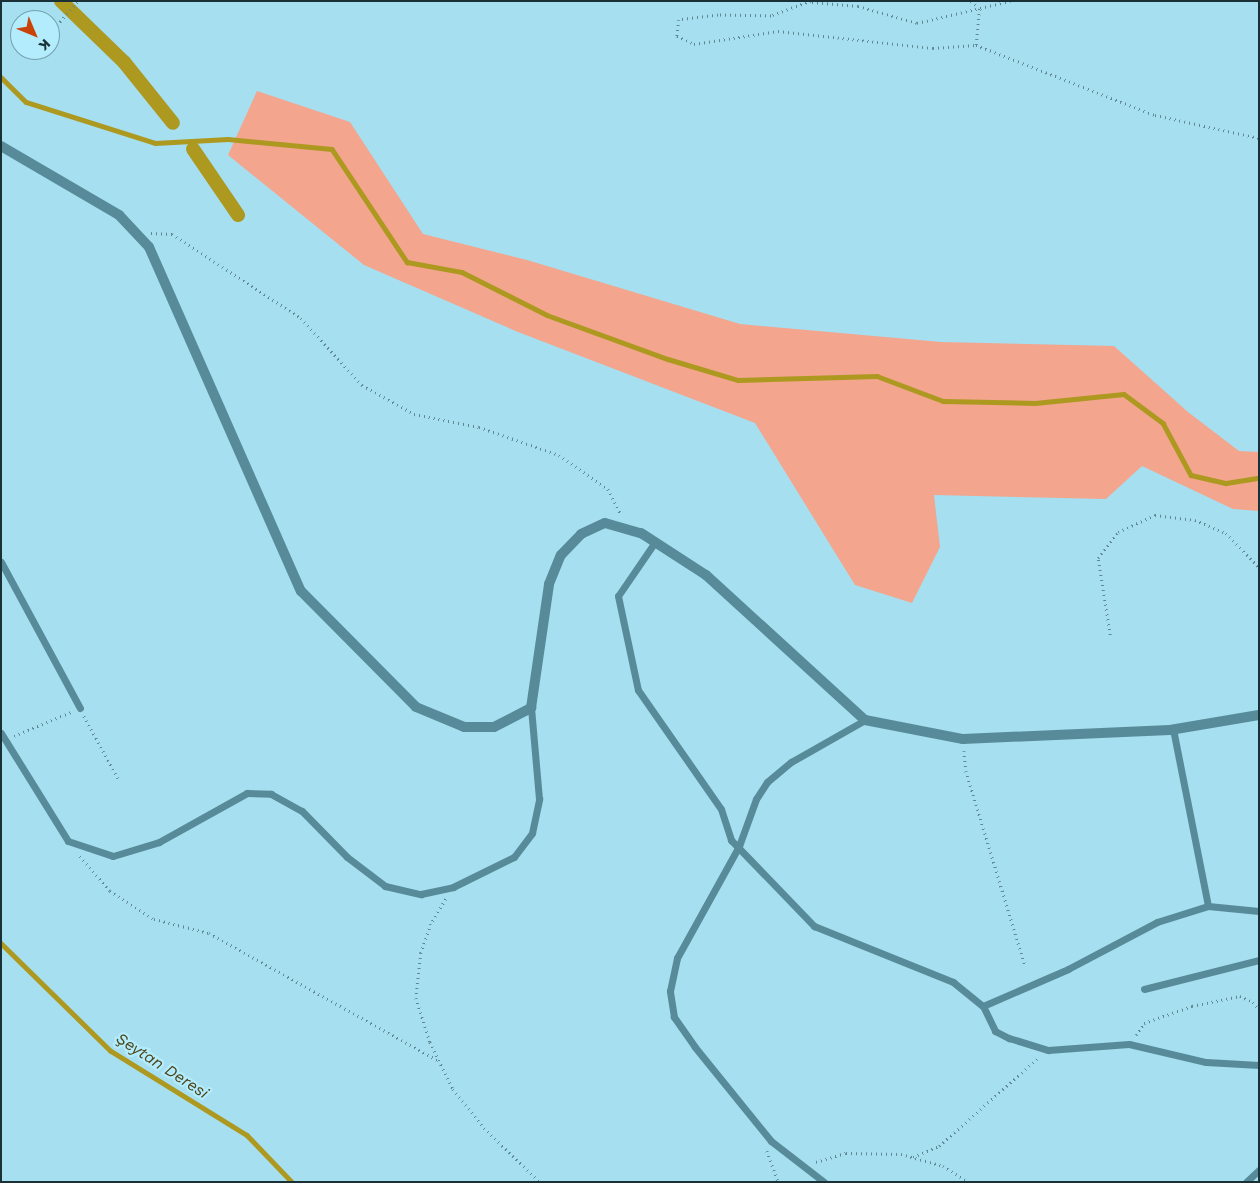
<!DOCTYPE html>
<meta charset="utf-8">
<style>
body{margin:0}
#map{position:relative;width:1260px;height:1183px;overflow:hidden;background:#a6dff0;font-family:"Work Sans",sans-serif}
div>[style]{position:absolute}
.green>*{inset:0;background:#f3a58d}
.stream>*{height:4.5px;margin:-2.25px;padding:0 2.25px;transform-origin:2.25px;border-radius:2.25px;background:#ad9820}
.canal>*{height:14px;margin:-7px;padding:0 7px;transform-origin:7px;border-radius:7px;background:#ad9820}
.path>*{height:2.5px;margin-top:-1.25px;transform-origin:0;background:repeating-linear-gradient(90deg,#608894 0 1px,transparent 0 5px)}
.service>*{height:7px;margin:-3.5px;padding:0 3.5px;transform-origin:3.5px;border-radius:3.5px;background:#588b9a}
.minor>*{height:10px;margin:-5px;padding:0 5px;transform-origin:5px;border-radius:5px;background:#588b9a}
span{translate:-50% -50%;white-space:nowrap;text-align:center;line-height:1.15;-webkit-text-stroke:4.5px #b3ecfd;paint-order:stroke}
.water-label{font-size:16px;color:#4c4315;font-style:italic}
.frame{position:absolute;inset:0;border:2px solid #193037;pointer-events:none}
.north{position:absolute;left:10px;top:10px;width:50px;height:50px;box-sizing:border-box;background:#b3ecfd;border:1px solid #75a1ae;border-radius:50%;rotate:135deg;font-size:14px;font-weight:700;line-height:20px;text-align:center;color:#193037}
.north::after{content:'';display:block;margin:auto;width:18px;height:22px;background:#c94207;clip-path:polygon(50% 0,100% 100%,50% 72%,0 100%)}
</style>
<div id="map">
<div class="green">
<div style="clip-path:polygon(257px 91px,350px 122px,423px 234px,527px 260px,740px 324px,941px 342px,1114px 346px,1188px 412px,1239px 451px,1259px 452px,1259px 511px,1233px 509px,1142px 466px,1106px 499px,934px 495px,940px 547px,912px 603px,855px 585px,755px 423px,518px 332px,364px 265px,228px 155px)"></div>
</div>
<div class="stream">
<div style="left:1px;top:77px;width:35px;rotate:45deg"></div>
<div style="left:26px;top:102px;width:135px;rotate:17.6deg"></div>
<div style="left:155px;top:143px;width:73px;rotate:-3.1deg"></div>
<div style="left:228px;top:139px;width:104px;rotate:5.5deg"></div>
<div style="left:332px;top:149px;width:136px;rotate:56.4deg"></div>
<div style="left:407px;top:262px;width:56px;rotate:10.3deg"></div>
<div style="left:462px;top:272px;width:95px;rotate:26.8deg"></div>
<div style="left:547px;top:315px;width:129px;rotate:20deg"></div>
<div style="left:668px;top:359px;width:73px;rotate:16.7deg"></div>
<div style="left:738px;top:380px;width:139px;rotate:-1.6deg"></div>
<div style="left:877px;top:376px;width:71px;rotate:20.7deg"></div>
<div style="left:943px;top:401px;width:92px;rotate:1.2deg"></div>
<div style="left:1035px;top:403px;width:89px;rotate:-5.8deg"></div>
<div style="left:1124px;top:394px;width:49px;rotate:36.6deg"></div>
<div style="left:1163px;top:423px;width:59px;rotate:61.7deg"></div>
<div style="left:1191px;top:475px;width:36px;rotate:13deg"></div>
<div style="left:1226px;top:483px;width:33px;rotate:-9deg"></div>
<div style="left:1px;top:943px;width:154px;rotate:44.5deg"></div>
<div style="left:111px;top:1051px;width:160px;rotate:31.7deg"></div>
<div style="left:247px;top:1135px;width:65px;rotate:46.2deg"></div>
</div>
<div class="canal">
<div style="left:61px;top:1px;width:88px;rotate:44.1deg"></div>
<div style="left:124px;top:62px;width:78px;rotate:51.2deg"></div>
<div style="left:193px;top:149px;width:80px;rotate:55.7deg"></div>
</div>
<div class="path">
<div style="left:811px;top:1px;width:43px;rotate:159.4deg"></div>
<div style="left:771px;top:16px;width:53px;rotate:-178.9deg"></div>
<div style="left:718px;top:15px;width:39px;rotate:173deg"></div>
<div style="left:679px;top:20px;width:16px;rotate:97deg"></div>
<div style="left:677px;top:36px;width:19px;rotate:25deg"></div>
<div style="left:694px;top:44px;width:85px;rotate:-8.8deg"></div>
<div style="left:778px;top:31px;width:156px;rotate:6.3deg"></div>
<div style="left:933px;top:48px;width:43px;rotate:-4deg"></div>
<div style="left:976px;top:45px;width:192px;rotate:21.4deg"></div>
<div style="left:1155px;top:115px;width:107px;rotate:12.5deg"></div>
<div style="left:971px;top:1px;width:10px;rotate:37deg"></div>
<div style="left:812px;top:2px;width:46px;rotate:5deg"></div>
<div style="left:858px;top:6px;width:61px;rotate:16.1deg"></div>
<div style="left:917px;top:23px;width:96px;rotate:-13.3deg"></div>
<div style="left:50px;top:33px;width:43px;rotate:-48.8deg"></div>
<div style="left:976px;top:45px;width:38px;rotate:-85deg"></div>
<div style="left:151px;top:233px;width:21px;rotate:3deg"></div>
<div style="left:172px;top:234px;width:154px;rotate:33.1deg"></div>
<div style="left:301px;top:318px;width:91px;rotate:47.7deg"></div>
<div style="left:362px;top:385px;width:60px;rotate:29.1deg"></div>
<div style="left:414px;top:414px;width:66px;rotate:11.3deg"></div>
<div style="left:479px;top:427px;width:85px;rotate:19.3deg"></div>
<div style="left:559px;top:455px;width:60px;rotate:34.8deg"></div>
<div style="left:608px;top:489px;width:29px;rotate:63deg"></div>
<div style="left:1110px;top:635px;width:78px;rotate:-98.9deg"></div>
<div style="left:1098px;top:558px;width:33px;rotate:-52deg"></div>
<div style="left:1118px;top:532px;width:41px;rotate:-24.7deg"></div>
<div style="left:1155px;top:515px;width:40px;rotate:7.1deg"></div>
<div style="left:1195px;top:520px;width:34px;rotate:23deg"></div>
<div style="left:1226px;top:533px;width:47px;rotate:45.9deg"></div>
<div style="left:84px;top:716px;width:71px;rotate:61.3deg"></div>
<div style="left:14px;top:736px;width:62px;rotate:-22.8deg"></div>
<div style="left:964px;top:751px;width:20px;rotate:84deg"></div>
<div style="left:966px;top:771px;width:203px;rotate:73.1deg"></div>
<div style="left:80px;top:856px;width:46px;rotate:49.4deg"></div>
<div style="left:110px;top:891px;width:52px;rotate:32.5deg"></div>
<div style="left:154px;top:919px;width:57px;rotate:14.3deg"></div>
<div style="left:209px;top:933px;width:263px;rotate:29.1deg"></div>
<div style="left:446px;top:899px;width:29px;rotate:121deg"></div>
<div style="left:431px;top:924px;width:31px;rotate:109deg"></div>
<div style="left:421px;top:953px;width:45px;rotate:96.3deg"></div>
<div style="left:416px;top:998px;width:46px;rotate:72.3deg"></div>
<div style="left:430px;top:1042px;width:52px;rotate:63.9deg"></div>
<div style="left:453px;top:1089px;width:50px;rotate:51.5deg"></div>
<div style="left:484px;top:1128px;width:78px;rotate:44deg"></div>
<div style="left:1136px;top:1035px;width:14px;rotate:-56deg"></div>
<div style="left:1144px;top:1023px;width:51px;rotate:-19.5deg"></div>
<div style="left:1192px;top:1006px;width:49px;rotate:-11.8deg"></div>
<div style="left:1240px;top:996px;width:14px;rotate:25deg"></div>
<div style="left:1253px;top:1002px;width:9px;rotate:49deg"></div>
<div style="left:767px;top:1151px;width:33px;rotate:70deg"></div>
<div style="left:913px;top:1157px;width:28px;rotate:-23deg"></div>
<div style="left:939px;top:1146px;width:134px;rotate:-41.7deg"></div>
<div style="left:816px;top:1162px;width:31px;rotate:-17deg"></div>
<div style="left:846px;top:1153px;width:55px;rotate:1deg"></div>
<div style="left:901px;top:1154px;width:44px;rotate:15.9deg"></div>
<div style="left:943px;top:1166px;width:31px;rotate:32deg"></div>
</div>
<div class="service">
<div style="left:655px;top:542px;width:65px;rotate:124.4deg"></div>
<div style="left:618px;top:596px;width:96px;rotate:78deg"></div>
<div style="left:638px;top:690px;width:145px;rotate:55.1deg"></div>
<div style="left:721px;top:809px;width:33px;rotate:72deg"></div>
<div style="left:731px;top:840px;width:120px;rotate:46deg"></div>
<div style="left:814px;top:926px;width:150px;rotate:21.9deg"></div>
<div style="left:953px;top:982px;width:38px;rotate:39deg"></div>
<div style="left:983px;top:1006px;width:28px;rotate:64deg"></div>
<div style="left:995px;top:1031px;width:16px;rotate:27deg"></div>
<div style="left:1009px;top:1038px;width:41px;rotate:17.1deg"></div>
<div style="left:1048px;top:1050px;width:81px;rotate:-4.2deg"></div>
<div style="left:1129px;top:1044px;width:79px;rotate:13.2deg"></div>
<div style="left:1206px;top:1062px;width:53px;rotate:3.2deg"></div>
<div style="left:1px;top:562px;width:166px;rotate:61.6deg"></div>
<div style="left:1173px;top:729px;width:180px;rotate:78.8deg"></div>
<div style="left:1px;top:733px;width:127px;rotate:58.2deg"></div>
<div style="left:68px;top:841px;width:47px;rotate:18.4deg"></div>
<div style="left:113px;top:856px;width:48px;rotate:-16.9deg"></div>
<div style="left:159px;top:842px;width:101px;rotate:-29.1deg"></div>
<div style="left:247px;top:793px;width:24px;rotate:2deg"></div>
<div style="left:271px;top:794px;width:35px;rotate:29deg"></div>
<div style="left:302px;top:811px;width:64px;rotate:45.6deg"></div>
<div style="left:347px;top:857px;width:48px;rotate:37.3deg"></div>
<div style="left:385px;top:886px;width:37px;rotate:13deg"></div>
<div style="left:421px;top:894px;width:33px;rotate:-12deg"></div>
<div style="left:453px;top:887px;width:68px;rotate:-26.2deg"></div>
<div style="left:514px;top:857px;width:30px;rotate:-53deg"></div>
<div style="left:532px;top:833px;width:35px;rotate:-78deg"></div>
<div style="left:539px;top:799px;width:91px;rotate:-95deg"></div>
<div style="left:1144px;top:989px;width:119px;rotate:-14.2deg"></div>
<div style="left:983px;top:1006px;width:93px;rotate:-23.5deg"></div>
<div style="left:1068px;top:969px;width:101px;rotate:-27.8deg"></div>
<div style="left:1157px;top:922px;width:53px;rotate:-17.4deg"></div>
<div style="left:1208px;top:906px;width:51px;rotate:5.6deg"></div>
<div style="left:824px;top:1182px;width:67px;rotate:-142.3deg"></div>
<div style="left:771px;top:1141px;width:121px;rotate:-129deg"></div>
<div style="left:695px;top:1047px;width:37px;rotate:-125deg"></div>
<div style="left:674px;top:1017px;width:26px;rotate:-99deg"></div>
<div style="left:670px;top:991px;width:34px;rotate:-78deg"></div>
<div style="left:677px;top:958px;width:128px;rotate:-61deg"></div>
<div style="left:739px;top:846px;width:50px;rotate:-70.1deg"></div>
<div style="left:756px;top:799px;width:20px;rotate:-57deg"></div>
<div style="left:767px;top:782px;width:31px;rotate:-40deg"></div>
<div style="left:791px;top:762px;width:85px;rotate:-29.6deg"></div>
<div style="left:1246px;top:1182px;width:18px;rotate:-43deg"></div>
</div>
<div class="minor">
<div style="left:1px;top:146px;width:137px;rotate:30.3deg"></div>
<div style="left:119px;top:215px;width:44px;rotate:46.8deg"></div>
<div style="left:149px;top:247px;width:376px;rotate:66.2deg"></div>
<div style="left:301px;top:591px;width:163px;rotate:45.2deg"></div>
<div style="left:416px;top:707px;width:52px;rotate:22.6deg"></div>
<div style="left:464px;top:727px;width:30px"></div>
<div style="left:494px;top:727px;width:42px;rotate:-27.2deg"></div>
<div style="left:531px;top:708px;width:125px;rotate:-81.7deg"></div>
<div style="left:549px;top:584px;width:31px;rotate:-68deg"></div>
<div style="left:561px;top:555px;width:29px;rotate:-46deg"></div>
<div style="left:581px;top:534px;width:26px;rotate:-25deg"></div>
<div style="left:605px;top:523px;width:37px;rotate:16deg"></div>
<div style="left:641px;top:533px;width:77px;rotate:32.9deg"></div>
<div style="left:706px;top:575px;width:215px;rotate:42.4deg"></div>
<div style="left:865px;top:720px;width:100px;rotate:11deg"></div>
<div style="left:963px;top:739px;width:207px;rotate:-2.5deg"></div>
<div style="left:1170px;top:730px;width:90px;rotate:-9.6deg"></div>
</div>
<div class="water-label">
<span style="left:162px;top:1066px;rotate:33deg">Şeytan Deresi</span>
</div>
<div class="frame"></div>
<div class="north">K</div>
</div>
